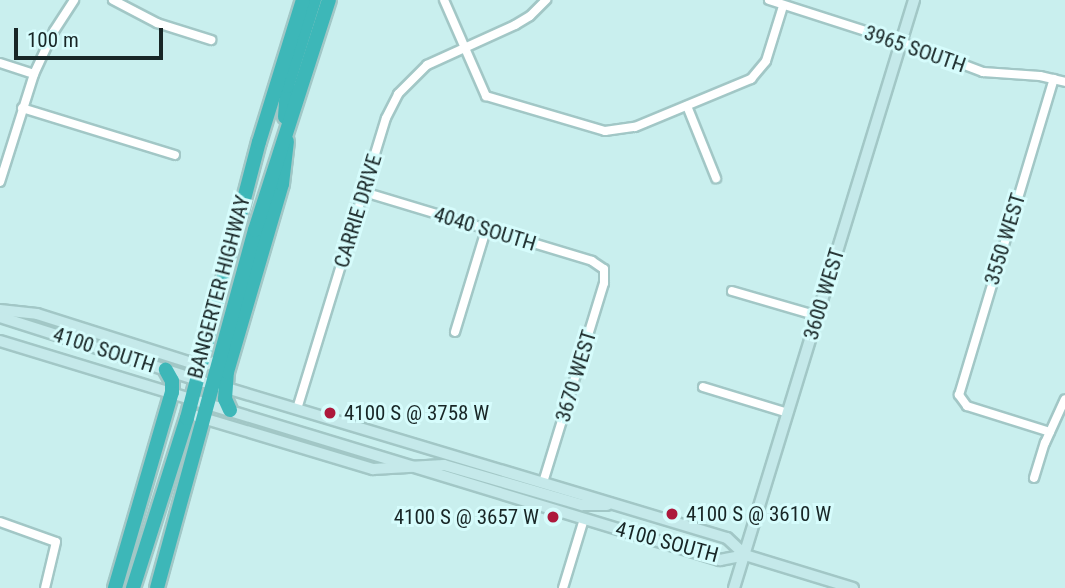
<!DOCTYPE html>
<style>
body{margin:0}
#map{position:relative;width:1065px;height:588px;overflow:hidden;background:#c9efee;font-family:"Roboto Condensed",sans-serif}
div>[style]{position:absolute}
.roads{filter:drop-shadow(2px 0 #a2c7c6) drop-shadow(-2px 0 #a2c7c6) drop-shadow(0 2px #a2c7c6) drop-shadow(0 -2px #a2c7c6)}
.street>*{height:8px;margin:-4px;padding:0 4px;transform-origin:4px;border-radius:4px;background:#fff}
.secondary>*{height:10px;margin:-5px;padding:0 5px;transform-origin:5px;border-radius:5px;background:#c5e9ea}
.highway>*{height:14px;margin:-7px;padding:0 7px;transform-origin:7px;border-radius:7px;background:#3db7b8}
.dots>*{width:19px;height:19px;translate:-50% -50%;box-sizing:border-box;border:4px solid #d6fcfc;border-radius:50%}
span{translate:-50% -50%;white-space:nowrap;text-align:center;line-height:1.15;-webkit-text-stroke:6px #d6fcfc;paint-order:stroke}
.street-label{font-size:21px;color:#182626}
.poi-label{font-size:21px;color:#182626}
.left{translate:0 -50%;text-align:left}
.right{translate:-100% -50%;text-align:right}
.scale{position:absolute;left:14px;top:28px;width:149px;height:32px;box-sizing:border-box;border:4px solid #182626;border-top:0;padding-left:9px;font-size:21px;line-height:24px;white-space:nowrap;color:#182626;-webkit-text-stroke:5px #d6fcfc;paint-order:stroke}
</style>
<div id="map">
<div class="roads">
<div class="street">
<div style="left:113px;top:0;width:50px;rotate:27.6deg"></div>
<div style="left:157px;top:23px;width:57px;rotate:17.5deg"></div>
<div style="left:444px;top:0;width:105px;rotate:66.4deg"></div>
<div style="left:486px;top:96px;width:124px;rotate:16.4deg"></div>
<div style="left:605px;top:131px;width:30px;rotate:-8deg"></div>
<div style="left:635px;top:127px;width:126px;rotate:-22.5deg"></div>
<div style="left:751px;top:79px;width:23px;rotate:-50deg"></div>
<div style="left:766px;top:61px;width:58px;rotate:-72.8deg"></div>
<div style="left:769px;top:0;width:164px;rotate:17.8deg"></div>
<div style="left:925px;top:50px;width:62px;rotate:20.8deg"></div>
<div style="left:983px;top:72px;width:57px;rotate:4deg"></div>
<div style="left:1040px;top:76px;width:26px;rotate:13deg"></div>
<div style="left:0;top:63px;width:36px;rotate:18deg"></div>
<div style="left:687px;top:106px;width:78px;rotate:68.1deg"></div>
<div style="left:22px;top:108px;width:160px;rotate:17.1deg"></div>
<div style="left:0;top:182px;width:113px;rotate:-72.5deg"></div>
<div style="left:34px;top:74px;width:47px;rotate:-65.1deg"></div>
<div style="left:54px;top:31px;width:37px;rotate:-57deg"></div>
<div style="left:364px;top:192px;width:238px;rotate:16.8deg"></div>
<div style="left:592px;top:261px;width:14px;rotate:34deg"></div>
<div style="left:604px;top:269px;width:14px;rotate:90deg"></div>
<div style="left:604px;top:283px;width:208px;rotate:107deg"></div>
<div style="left:732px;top:291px;width:90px;rotate:16.2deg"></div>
<div style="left:455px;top:332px;width:107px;rotate:-73.1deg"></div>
<div style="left:703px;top:387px;width:89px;rotate:17deg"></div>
<div style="left:297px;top:409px;width:304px;rotate:-73deg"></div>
<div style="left:386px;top:118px;width:27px;rotate:-63deg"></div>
<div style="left:398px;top:94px;width:41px;rotate:-45deg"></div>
<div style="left:427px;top:65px;width:97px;rotate:-24.4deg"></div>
<div style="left:515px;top:25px;width:17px;rotate:-31deg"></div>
<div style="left:530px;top:16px;width:23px;rotate:-45deg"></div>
<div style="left:1050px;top:432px;width:87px;rotate:-162.6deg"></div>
<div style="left:967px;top:406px;width:14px;rotate:-126deg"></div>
<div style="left:959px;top:395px;width:330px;rotate:-73.3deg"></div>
<div style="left:1034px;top:478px;width:37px;rotate:-73deg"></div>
<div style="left:1045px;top:443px;width:48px;rotate:-65.6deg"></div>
<div style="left:0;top:522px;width:59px;rotate:19.7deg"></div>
<div style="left:56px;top:542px;width:47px;rotate:103.4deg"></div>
<div style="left:563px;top:588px;width:72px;rotate:-73.1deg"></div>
</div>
<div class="secondary">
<div style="left:0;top:310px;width:37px;rotate:6deg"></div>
<div style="left:37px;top:314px;width:172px;rotate:17.6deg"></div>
<div style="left:201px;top:366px;width:15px;rotate:-16deg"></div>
<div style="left:215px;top:362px;width:9px;rotate:-49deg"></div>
<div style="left:0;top:317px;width:214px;rotate:17.7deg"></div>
<div style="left:0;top:341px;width:753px;rotate:16.92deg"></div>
<div style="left:720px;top:560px;width:25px;rotate:-11deg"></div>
<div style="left:220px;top:386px;width:529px;rotate:16.69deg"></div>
<div style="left:727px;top:538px;width:25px;rotate:43deg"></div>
<div style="left:745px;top:555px;width:113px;rotate:17deg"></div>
<div style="left:196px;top:416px;width:185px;rotate:16.7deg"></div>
<div style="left:373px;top:469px;width:71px;rotate:-3.2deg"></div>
<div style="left:444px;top:465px;width:144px;rotate:16.2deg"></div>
<div style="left:582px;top:505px;width:25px"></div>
<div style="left:734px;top:588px;width:615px;rotate:-72.98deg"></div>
</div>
<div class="highway">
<div style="left:285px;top:117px;width:31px;rotate:-86deg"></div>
<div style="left:287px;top:86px;width:90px;rotate:-72.6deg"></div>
<div style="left:230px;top:410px;width:12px;rotate:-114deg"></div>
<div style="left:225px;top:399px;width:27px;rotate:-86deg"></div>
<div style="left:227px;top:372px;width:196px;rotate:-73.7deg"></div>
<div style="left:282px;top:184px;width:43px;rotate:-83.4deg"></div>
<div style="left:115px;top:588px;width:204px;rotate:-73.8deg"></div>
<div style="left:172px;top:392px;width:11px;rotate:-90deg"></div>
<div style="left:172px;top:381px;width:13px;rotate:-119deg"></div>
<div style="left:133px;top:588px;width:178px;rotate:-72.4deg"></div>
<div style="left:187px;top:418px;width:285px;rotate:-75.4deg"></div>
<div style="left:259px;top:142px;width:149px;rotate:-72.8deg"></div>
<div style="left:157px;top:588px;width:371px;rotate:-74.7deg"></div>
<div style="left:255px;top:230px;width:242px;rotate:-72.2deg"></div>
</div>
</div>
<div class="dots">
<div style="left:330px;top:413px;background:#ad193c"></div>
<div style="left:672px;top:514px;background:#ad193c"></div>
<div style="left:553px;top:517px;background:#ad193c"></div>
</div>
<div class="street-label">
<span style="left:915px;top:49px;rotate:19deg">3965 SOUTH</span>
<span style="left:358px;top:211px;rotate:-73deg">CARRIE DRIVE</span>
<span style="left:485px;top:229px;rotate:17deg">4040 SOUTH</span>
<span style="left:1005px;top:239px;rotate:-73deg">3550 WEST</span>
<span style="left:219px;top:287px;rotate:-75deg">BANGERTER HIGHWAY</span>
<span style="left:824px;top:294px;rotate:-73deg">3600 WEST</span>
<span style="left:104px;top:350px;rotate:18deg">4100 SOUTH</span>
<span style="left:576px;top:376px;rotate:-73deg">3670 WEST</span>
<span style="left:667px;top:542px;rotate:15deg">4100 SOUTH</span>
</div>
<div class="poi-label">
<span class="left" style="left:344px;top:413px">4100 S @ 3758 W</span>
<span class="left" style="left:686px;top:514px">4100 S @ 3610 W</span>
<span class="right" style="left:539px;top:517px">4100 S @ 3657 W</span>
</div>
<div class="scale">100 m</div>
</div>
